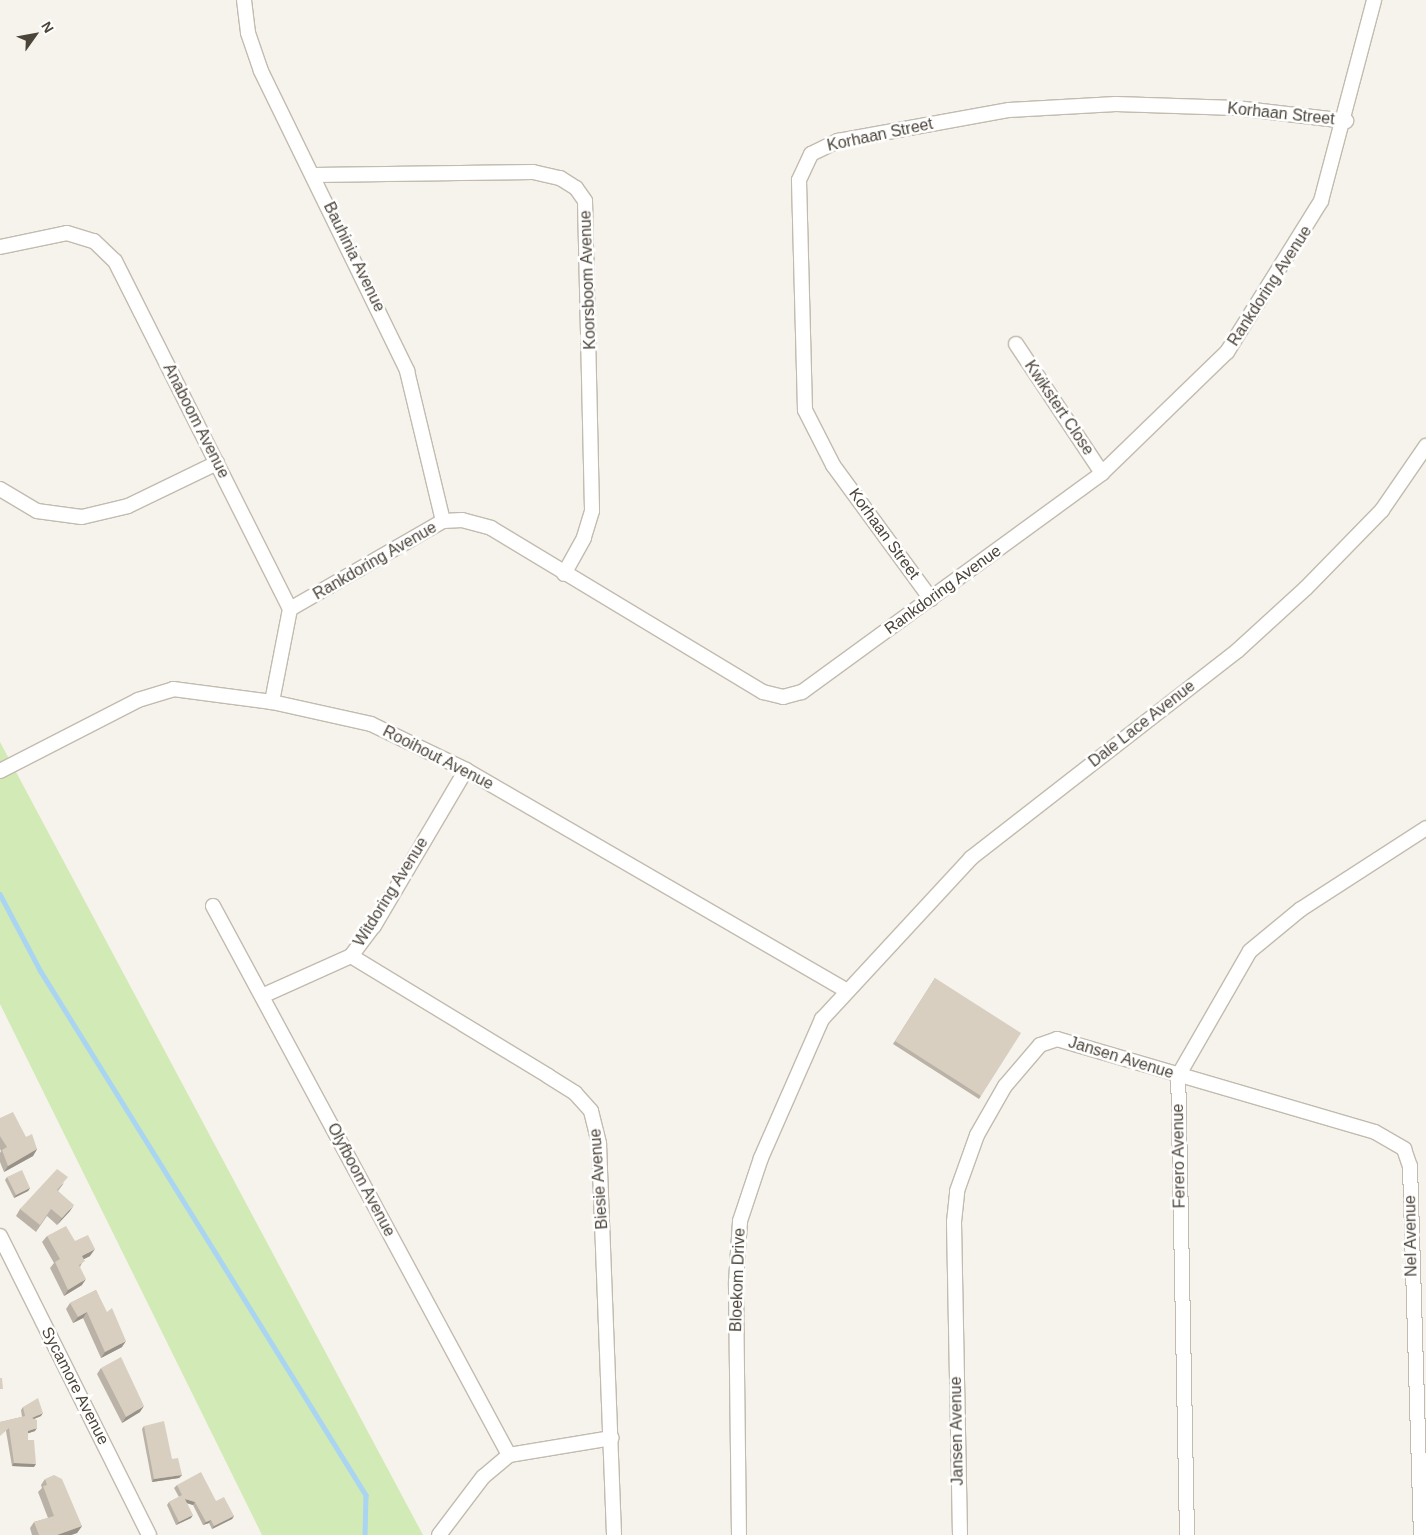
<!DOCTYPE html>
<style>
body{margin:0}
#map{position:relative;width:1426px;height:1535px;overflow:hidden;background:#f6f3ec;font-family:Arial,sans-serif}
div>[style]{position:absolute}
.green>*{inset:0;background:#d2eab5}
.stream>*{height:4.5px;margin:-2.25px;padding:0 2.25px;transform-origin:2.25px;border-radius:2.25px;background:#a9d4f2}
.roads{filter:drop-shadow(1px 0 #c2bbae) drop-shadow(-1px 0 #c2bbae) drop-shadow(0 1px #c2bbae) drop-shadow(0 -1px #c2bbae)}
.minor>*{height:14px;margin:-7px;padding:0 7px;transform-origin:7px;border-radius:7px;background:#fff}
.wall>*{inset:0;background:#bab2a6}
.shaded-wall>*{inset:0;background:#979187}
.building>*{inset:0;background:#d8cfc1}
span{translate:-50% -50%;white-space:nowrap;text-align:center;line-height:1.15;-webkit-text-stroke:5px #fff;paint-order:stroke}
.street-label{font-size:16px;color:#4b4439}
.north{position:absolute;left:10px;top:10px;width:50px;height:50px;-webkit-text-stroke:4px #fff;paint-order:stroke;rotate:58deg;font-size:14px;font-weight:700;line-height:20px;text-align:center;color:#4b4439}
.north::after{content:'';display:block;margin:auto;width:18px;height:22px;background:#4b4439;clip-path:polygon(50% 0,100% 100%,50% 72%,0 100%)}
</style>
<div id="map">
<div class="green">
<div style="clip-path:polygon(0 742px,423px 1535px,262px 1535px,0 1004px)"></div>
</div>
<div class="stream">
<div style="left:0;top:894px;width:86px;rotate:62.2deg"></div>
<div style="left:40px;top:970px;width:618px;rotate:58.16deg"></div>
<div style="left:366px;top:1495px;width:40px;rotate:91.4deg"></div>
</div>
<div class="roads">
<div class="minor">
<div style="left:244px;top:0;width:33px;rotate:83deg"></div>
<div style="left:248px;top:33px;width:40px;rotate:71.1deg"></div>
<div style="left:261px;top:71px;width:334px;rotate:64deg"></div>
<div style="left:407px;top:371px;width:154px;rotate:76.5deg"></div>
<div style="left:314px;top:175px;width:219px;rotate:-0.8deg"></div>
<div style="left:533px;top:172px;width:28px;rotate:13deg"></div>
<div style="left:560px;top:178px;width:19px;rotate:32deg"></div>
<div style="left:576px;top:188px;width:16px;rotate:55deg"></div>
<div style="left:585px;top:201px;width:310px;rotate:88.7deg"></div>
<div style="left:592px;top:511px;width:28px;rotate:107deg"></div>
<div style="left:584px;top:538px;width:41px;rotate:119.1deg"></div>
<div style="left:0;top:247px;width:68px;rotate:-11.8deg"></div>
<div style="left:67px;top:233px;width:28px;rotate:17deg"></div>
<div style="left:94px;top:241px;width:29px;rotate:44deg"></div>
<div style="left:115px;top:261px;width:390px;rotate:63.3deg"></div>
<div style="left:290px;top:609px;width:95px;rotate:101deg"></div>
<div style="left:1016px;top:344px;width:155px;rotate:56.3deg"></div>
<div style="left:0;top:489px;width:43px;rotate:30.7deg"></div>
<div style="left:37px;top:511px;width:45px;rotate:7.6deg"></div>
<div style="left:82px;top:517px;width:47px;rotate:-13.4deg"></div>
<div style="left:128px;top:506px;width:99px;rotate:-25.8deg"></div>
<div style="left:931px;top:599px;width:166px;rotate:-126.2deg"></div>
<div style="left:833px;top:465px;width:62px;rotate:-117deg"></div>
<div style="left:805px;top:410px;width:230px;rotate:-91.5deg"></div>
<div style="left:799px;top:180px;width:29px;rotate:-65deg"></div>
<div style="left:811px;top:154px;width:30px;rotate:-26deg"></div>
<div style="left:838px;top:141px;width:174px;rotate:-10.3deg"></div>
<div style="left:1009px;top:110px;width:107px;rotate:-3.2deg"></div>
<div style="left:1116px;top:104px;width:120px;rotate:1.9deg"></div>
<div style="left:1236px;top:108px;width:111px;rotate:6.7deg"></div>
<div style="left:290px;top:609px;width:177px;rotate:-29.9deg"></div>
<div style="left:443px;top:521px;width:19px;rotate:-3deg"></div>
<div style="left:462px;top:520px;width:30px;rotate:15deg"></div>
<div style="left:491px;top:528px;width:318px;rotate:31.1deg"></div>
<div style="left:763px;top:692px;width:21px;rotate:14deg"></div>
<div style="left:783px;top:697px;width:20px;rotate:-15deg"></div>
<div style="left:802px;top:692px;width:371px;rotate:-36.1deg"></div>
<div style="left:1102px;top:473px;width:174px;rotate:-44.1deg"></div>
<div style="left:1227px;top:352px;width:178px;rotate:-58.1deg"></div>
<div style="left:1321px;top:201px;width:208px;rotate:-75.2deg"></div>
<div style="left:0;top:771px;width:155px;rotate:-27.2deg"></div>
<div style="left:138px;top:700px;width:37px;rotate:-17deg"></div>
<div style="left:173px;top:689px;width:100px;rotate:7.5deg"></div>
<div style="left:272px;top:702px;width:101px;rotate:12.5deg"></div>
<div style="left:371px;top:724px;width:106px;rotate:25.8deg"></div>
<div style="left:466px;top:770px;width:438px;rotate:30.1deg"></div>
<div style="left:213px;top:906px;width:624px;rotate:61.67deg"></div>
<div style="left:351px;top:956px;width:231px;rotate:31.3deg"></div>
<div style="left:548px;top:1076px;width:32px;rotate:32deg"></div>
<div style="left:575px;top:1093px;width:24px;rotate:48deg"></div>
<div style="left:591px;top:1111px;width:34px;rotate:76deg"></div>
<div style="left:599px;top:1144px;width:391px;rotate:87.8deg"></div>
<div style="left:262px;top:996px;width:98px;rotate:-24.2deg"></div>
<div style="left:351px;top:956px;width:38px;rotate:-53deg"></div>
<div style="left:374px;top:926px;width:181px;rotate:-59.5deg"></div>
<div style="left:0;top:1236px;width:334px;rotate:63.5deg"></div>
<div style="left:439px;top:1535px;width:73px;rotate:-52.8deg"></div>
<div style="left:483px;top:1477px;width:34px;rotate:-40deg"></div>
<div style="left:509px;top:1455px;width:104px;rotate:-9.4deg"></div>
<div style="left:739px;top:1535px;width:253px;rotate:-90.7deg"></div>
<div style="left:736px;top:1282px;width:61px;rotate:-86.2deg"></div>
<div style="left:740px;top:1221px;width:66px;rotate:-71.6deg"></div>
<div style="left:761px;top:1158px;width:152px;rotate:-66.3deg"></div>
<div style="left:822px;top:1019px;width:219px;rotate:-47.2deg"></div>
<div style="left:971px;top:858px;width:337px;rotate:-37.9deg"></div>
<div style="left:1237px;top:651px;width:93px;rotate:-42.4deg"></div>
<div style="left:1306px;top:588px;width:109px;rotate:-45.7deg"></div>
<div style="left:1382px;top:510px;width:78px;rotate:-55.5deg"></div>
<div style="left:960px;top:1535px;width:313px;rotate:-91.1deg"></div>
<div style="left:954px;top:1222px;width:31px;rotate:-84deg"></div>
<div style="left:957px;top:1191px;width:59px;rotate:-70.3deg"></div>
<div style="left:977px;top:1135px;width:56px;rotate:-60.3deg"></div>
<div style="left:1005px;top:1086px;width:54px;rotate:-49.5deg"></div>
<div style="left:1040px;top:1045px;width:18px;rotate:-19deg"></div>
<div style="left:1057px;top:1039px;width:331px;rotate:16.3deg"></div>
<div style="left:1375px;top:1132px;width:34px;rotate:30deg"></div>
<div style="left:1404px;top:1149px;width:18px;rotate:71deg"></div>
<div style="left:1410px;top:1166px;width:369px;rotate:88.3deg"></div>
<div style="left:1187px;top:1535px;width:459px;rotate:-91.1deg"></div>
<div style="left:1178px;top:1076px;width:144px;rotate:-60.1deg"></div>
<div style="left:1250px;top:951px;width:66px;rotate:-39.5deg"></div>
<div style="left:1301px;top:909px;width:149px;rotate:-32.9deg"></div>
</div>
</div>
<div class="wall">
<div style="clip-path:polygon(935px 978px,981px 1096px,979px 1099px,893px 1044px)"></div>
<div style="clip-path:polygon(0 1118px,26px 1137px,37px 1149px,33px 1156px,4px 1172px,0 1162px,0 1153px,1px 1151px,0 1149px)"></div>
<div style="clip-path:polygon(7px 1177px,30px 1188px,28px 1191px,14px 1198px,5px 1180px)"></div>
<div style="clip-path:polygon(64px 1183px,58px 1191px,70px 1211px,57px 1225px,47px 1216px,36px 1232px,16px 1216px,20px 1209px)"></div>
<div style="clip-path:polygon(47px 1236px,75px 1241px,90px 1256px,84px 1259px,80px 1267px,82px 1285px,64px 1296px,50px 1268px,54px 1263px,42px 1242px)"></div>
<div style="clip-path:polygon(96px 1290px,122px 1347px,101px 1358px,83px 1318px,73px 1323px,66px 1309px,70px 1303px)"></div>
<div style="clip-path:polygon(101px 1368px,140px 1412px,122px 1423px,97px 1374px)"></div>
<div style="clip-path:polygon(23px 1407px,41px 1416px,34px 1419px,35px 1431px,28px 1433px,28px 1440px,34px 1467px,12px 1466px,6px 1431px,0 1422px,22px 1417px,21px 1410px)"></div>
<div style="clip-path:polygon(144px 1426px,172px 1459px,182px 1475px,179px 1478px,152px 1482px,142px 1429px)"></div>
<div style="clip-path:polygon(45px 1479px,82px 1526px,77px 1533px,71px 1535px,32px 1535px,30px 1528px,34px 1522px,48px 1518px,38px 1492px,42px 1488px,41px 1485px)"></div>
<div style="clip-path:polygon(177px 1485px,216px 1501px,234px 1516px,232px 1519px,212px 1529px,209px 1523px,203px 1525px,193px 1505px,187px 1503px,191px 1518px,176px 1525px,167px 1505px,169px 1502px,179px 1497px,174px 1488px)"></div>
</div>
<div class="shaded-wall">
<div style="clip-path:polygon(37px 1149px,33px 1156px,4px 1172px,8px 1166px)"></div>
<div style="clip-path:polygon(30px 1188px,28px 1191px,14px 1198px,16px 1195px)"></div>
<div style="clip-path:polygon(74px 1205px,70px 1211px,57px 1225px,62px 1218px)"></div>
<div style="clip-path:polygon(95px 1249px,90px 1256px,78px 1262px,82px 1256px)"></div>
<div style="clip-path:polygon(86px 1279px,82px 1285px,64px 1296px,68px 1290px)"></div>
<div style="clip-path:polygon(87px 1312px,83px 1318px,73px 1323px,78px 1317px)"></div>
<div style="clip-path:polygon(126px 1341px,122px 1347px,101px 1358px,105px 1352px)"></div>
<div style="clip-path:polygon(144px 1406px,140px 1412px,122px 1423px,126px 1417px)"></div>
<div style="clip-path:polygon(43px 1413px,41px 1416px,29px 1421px,32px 1418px)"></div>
<div style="clip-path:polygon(37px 1428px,35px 1431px,26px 1434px,28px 1431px)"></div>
<div style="clip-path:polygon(14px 1463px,36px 1464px,34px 1467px,12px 1466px)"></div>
<div style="clip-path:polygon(182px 1475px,179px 1478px,152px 1482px,154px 1479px)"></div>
<div style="clip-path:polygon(185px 1499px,195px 1502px,193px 1505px,183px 1502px)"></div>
<div style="clip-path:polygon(193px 1515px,191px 1518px,176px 1525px,179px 1522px)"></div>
<div style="clip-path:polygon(234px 1516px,232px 1519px,212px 1529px,214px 1526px)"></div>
<div style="clip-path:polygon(211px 1520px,209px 1523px,203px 1525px,206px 1522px)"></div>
<div style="clip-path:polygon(82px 1526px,77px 1533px,71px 1535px,57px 1535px)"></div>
</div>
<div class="building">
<div style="clip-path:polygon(935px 978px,1021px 1033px,981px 1096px,895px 1041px)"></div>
<div style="clip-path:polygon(13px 1112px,26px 1137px,32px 1134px,37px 1149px,8px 1166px,2px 1150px,7px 1147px,0 1136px,0 1118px)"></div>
<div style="clip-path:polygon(57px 1169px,68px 1177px,57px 1190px,74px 1205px,62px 1218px,51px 1209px,40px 1225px,20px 1209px)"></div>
<div style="clip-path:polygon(22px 1170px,30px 1188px,16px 1195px,7px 1177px)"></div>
<div style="clip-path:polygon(66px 1226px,75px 1241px,88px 1235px,95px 1249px,82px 1256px,85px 1261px,79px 1265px,86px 1279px,68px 1290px,55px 1262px,60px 1259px,47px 1236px)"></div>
<div style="clip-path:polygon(96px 1290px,107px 1312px,112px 1308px,126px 1341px,105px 1352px,87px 1312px,78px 1317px,70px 1303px)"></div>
<div style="clip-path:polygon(121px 1357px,144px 1406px,126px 1417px,101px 1368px)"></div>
<div style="clip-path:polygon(0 1378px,2px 1378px,3px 1389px,0 1389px)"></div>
<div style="clip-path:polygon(38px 1398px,43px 1413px,32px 1418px,37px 1420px,37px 1428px,28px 1431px,28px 1440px,34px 1440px,36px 1464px,14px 1463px,9px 1428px,0 1436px,0 1422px,25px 1416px,23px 1407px)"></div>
<div style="clip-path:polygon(164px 1421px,172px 1459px,178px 1458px,182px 1475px,154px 1479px,144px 1426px)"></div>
<div style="clip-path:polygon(201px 1472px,216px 1501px,224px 1497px,234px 1516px,214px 1526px,211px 1520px,206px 1522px,195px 1502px,185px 1499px,193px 1515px,179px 1522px,169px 1502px,182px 1495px,177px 1485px)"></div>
<div style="clip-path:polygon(54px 1475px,62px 1479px,82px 1526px,57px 1535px,39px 1535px,34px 1522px,54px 1516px,43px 1486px,47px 1485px,45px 1479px)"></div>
</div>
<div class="street-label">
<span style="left:1281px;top:114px;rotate:6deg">Korhaan Street</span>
<span style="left:880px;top:135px;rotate:-12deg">Korhaan Street</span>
<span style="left:354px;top:257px;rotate:64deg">Bauhinia Avenue</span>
<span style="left:588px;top:280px;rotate:-92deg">Koorsboom Avenue</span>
<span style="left:1270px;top:286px;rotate:-57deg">Rankdoring Avenue</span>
<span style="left:1059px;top:408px;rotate:56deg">Kwikstert Close</span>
<span style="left:196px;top:421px;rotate:63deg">Anaboom Avenue</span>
<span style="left:884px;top:534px;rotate:54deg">Korhaan Street</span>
<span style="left:375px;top:561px;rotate:-30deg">Rankdoring Avenue</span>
<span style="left:943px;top:590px;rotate:-36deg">Rankdoring Avenue</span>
<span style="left:1142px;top:724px;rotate:-38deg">Dale Lace Avenue</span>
<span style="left:438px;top:758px;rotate:27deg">Rooihout Avenue</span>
<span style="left:391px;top:892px;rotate:-58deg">Witdoring Avenue</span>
<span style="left:1121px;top:1058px;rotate:17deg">Jansen Avenue</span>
<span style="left:1179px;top:1156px;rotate:-91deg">Ferero Avenue</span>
<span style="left:599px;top:1179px;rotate:-94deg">Biesie Avenue</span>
<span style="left:361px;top:1180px;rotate:62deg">Olyfboom Avenue</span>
<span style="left:1411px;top:1236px;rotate:-91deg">Nel Avenue</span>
<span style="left:738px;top:1280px;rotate:-88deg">Bloekom Drive</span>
<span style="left:75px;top:1386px;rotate:63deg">Sycamore Avenue</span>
<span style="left:957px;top:1431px;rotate:-91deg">Jansen Avenue</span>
</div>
<div class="north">N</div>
</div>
